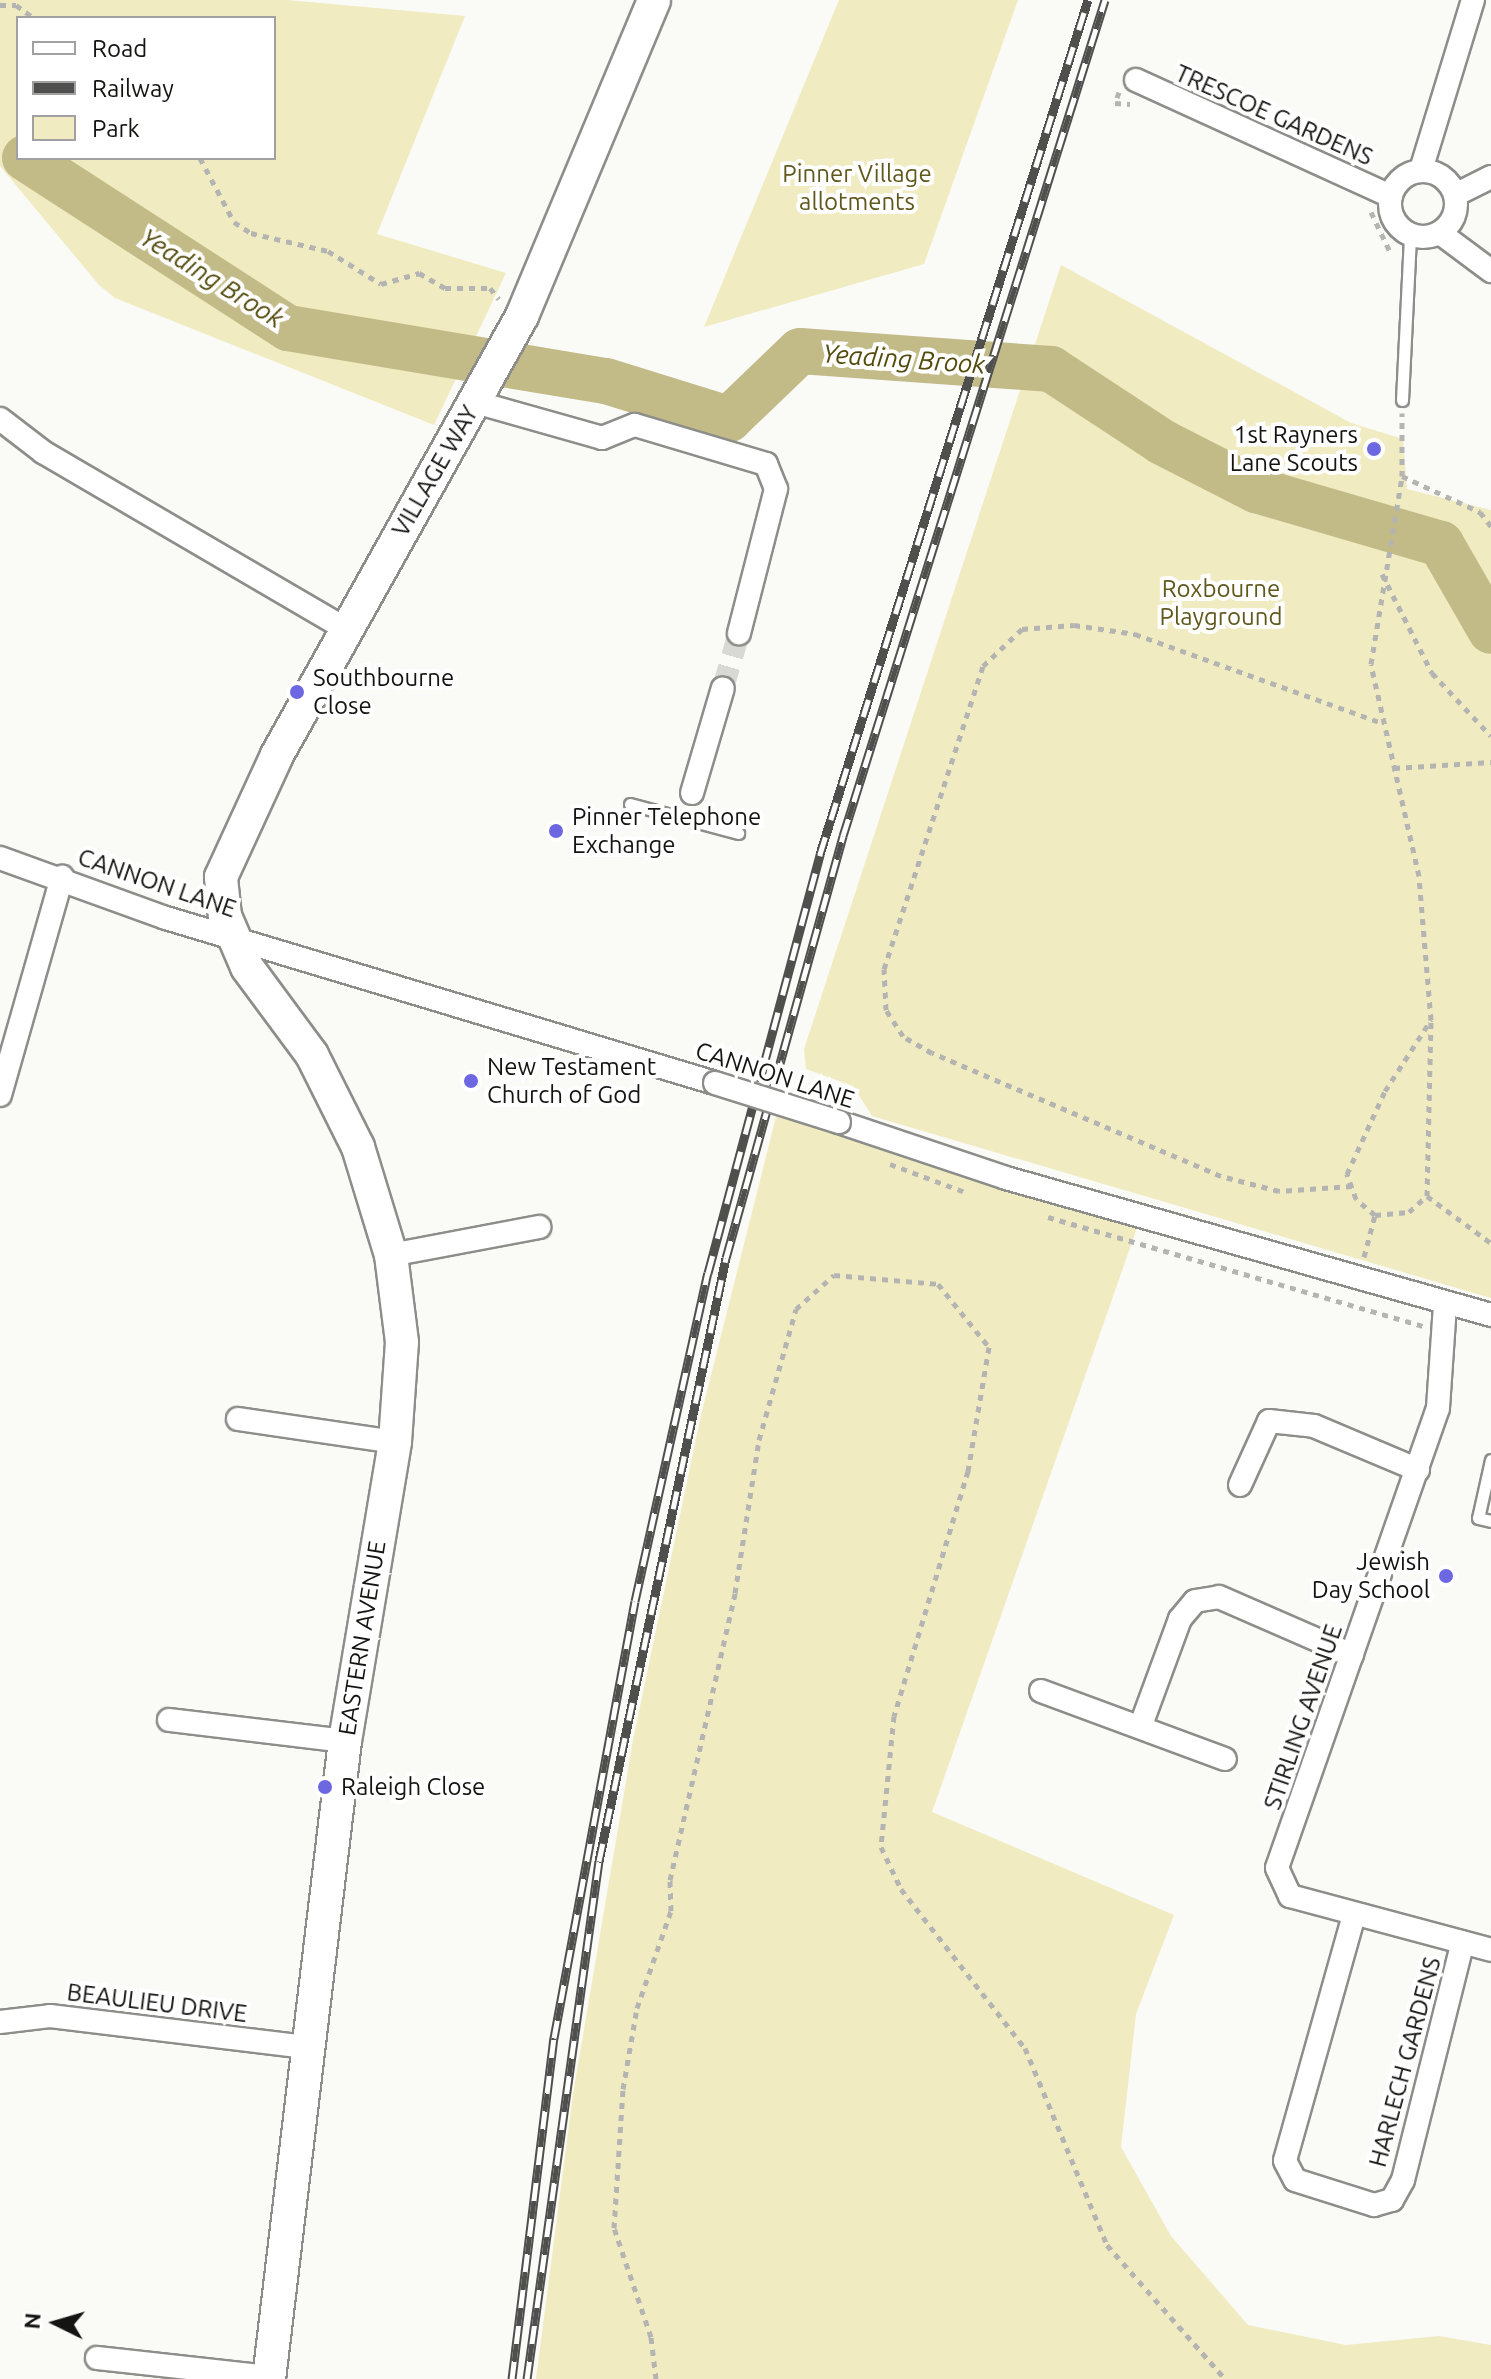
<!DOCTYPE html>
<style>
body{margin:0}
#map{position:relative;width:1491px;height:2379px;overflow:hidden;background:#fafaf7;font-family:Ubuntu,sans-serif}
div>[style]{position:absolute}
.green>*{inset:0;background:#f0ebc0}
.river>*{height:46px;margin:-23px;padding:0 23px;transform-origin:23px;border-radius:23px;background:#c2bb88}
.street-tunnel>*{height:22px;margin-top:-11px;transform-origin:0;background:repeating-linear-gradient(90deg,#d8d8d5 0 22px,transparent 0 33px)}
.path>*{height:5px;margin-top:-2.5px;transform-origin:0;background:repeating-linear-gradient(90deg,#b4b4b2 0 6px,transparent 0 12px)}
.roads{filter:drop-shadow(2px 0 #8d8d8a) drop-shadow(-2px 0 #8d8d8a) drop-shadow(0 2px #8d8d8a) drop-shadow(0 -2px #8d8d8a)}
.lane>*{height:11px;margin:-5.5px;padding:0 5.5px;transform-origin:5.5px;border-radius:5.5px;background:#fff}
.street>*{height:22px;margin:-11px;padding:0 11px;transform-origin:11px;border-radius:11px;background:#fff}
.street>.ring{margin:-11px;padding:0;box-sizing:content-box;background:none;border:22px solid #fff;border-radius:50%}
.secondary>*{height:32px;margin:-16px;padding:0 16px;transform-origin:16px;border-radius:16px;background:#fff}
.rail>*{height:9px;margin-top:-4.5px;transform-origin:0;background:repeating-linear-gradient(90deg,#fff 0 18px,#4f4f4d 0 36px);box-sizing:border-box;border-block:2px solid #4f4f4d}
.path-bridge>*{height:5px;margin-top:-2.5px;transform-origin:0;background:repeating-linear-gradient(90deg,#b4b4b2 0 6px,transparent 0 12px)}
.bridges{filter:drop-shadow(2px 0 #8d8d8a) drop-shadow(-2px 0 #8d8d8a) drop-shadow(0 2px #8d8d8a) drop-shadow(0 -2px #8d8d8a)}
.street-bridge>*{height:22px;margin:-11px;padding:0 11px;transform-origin:11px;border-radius:11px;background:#fff}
.dots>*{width:22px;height:22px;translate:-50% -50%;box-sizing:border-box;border:4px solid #fff;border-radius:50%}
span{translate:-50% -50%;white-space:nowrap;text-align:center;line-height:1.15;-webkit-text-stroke:8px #fff;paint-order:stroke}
.street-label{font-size:24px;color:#141413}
.park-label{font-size:24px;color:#60581d}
.poi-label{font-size:24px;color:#141413}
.right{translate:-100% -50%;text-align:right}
.left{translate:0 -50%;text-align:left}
.water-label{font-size:26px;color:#534b0c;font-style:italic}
.legend{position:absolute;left:16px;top:16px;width:260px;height:144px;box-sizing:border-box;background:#fff;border:2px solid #a1a1a1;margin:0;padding:10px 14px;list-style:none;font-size:24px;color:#141413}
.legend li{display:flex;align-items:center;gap:16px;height:40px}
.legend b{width:40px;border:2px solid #a1a1a1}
.north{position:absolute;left:16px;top:2283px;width:80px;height:80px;-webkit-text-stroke:6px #fff;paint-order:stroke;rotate:275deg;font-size:22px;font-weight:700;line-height:32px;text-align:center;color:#141413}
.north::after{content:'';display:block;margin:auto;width:28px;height:36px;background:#141413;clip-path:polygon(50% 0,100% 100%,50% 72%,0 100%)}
</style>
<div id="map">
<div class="green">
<div style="clip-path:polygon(evenodd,0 0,287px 0,465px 16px,377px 234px,506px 273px,434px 425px,115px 298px,99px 285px,0 166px,0 0,18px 18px,274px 18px,274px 158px,18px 158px,18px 18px)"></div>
<div style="clip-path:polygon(839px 0,1018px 0,924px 264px,704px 327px)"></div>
<div style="clip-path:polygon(1061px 265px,1351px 423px,1403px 439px,1407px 489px,1491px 510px,1491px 1298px,872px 1116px,853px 1086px,806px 1069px,804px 1049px)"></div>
<div style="clip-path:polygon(777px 1113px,1137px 1228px,932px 1812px,1174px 1915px,1136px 2014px,1121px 2147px,1171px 2236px,1248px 2325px,1346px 2345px,1439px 2336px,1491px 2345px,1491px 2379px,536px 2379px,573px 2094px,633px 1740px,701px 1415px)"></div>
</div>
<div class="river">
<div style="left:25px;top:158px;width:313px;rotate:32.9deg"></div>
<div style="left:288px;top:328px;width:322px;rotate:9.5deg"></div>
<div style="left:606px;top:381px;width:129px;rotate:17.2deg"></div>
<div style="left:729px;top:419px;width:98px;rotate:-43.8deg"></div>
<div style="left:800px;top:351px;width:252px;rotate:4.1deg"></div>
<div style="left:1051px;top:369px;width:133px;rotate:33.3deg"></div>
<div style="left:1162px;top:442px;width:106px;rotate:27.1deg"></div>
<div style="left:1256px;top:490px;width:193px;rotate:16.3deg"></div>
<div style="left:1441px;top:544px;width:100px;rotate:60.1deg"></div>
</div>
<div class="street-tunnel">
<div style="left:723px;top:688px;width:57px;rotate:-73.8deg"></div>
</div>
<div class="path">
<div style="left:0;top:5px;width:16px"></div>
<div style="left:16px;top:5px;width:22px;rotate:36deg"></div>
<div style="left:1119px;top:92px;width:12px;rotate:110deg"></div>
<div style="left:1115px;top:103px;width:15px;rotate:4deg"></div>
<div style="left:200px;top:158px;width:72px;rotate:62deg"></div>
<div style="left:234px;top:222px;width:20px;rotate:33deg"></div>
<div style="left:251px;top:233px;width:79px;rotate:13.2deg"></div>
<div style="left:328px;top:251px;width:62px;rotate:31.9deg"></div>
<div style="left:381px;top:284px;width:40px;rotate:-16deg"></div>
<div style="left:419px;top:273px;width:30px;rotate:30deg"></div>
<div style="left:445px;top:288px;width:45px"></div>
<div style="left:490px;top:288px;width:14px;rotate:51deg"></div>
<div style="left:1371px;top:212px;width:47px;rotate:64.5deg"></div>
<div style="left:1402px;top:476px;width:86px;rotate:24.8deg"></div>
<div style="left:1480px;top:512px;width:18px;rotate:52deg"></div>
<div style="left:1382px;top:574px;width:111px;rotate:63.2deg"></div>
<div style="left:1432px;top:673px;width:86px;rotate:46.9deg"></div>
<div style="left:1394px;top:768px;width:97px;rotate:-3.5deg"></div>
<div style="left:890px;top:1164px;width:80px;rotate:20.5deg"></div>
<div style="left:1352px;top:1186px;width:73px;rotate:176.1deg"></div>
<div style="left:1279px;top:1191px;width:60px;rotate:-165.5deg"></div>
<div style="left:1221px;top:1176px;width:314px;rotate:-156.9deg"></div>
<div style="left:932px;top:1053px;width:34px;rotate:-150deg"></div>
<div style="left:903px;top:1036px;width:31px;rotate:-123deg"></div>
<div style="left:886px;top:1010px;width:41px;rotate:-92.8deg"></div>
<div style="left:884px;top:969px;width:319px;rotate:-71.9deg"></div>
<div style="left:983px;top:666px;width:54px;rotate:-43.5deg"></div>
<div style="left:1022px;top:629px;width:52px;rotate:-4.4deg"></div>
<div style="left:1074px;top:625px;width:62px;rotate:8.4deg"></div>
<div style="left:1135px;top:634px;width:259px;rotate:19.8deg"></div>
<div style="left:1427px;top:1196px;width:79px;rotate:36.3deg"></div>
<div style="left:1375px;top:1215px;width:34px;rotate:-5deg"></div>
<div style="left:1409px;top:1212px;width:24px;rotate:-42deg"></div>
<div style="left:1427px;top:1196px;width:176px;rotate:-88.7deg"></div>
<div style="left:1048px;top:1217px;width:390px;rotate:16.2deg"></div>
<div style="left:1364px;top:1257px;width:43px;rotate:-75.3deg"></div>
<div style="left:1375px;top:1215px;width:25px;rotate:-140deg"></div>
<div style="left:1356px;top:1199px;width:27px;rotate:-110deg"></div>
<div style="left:1347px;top:1174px;width:91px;rotate:-65.4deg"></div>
<div style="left:1385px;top:1091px;width:85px;rotate:-57.1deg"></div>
<div style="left:1431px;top:1020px;width:144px;rotate:-94.8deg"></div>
<div style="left:1419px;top:876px;width:217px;rotate:-102.8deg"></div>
<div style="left:1371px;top:664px;width:191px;rotate:-80.6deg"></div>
<div style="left:1402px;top:476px;width:63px;rotate:-90deg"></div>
<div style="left:656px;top:2379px;width:42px;rotate:-96.8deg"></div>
<div style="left:651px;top:2337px;width:115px;rotate:-108.7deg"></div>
<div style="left:614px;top:2228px;width:139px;rotate:-86.3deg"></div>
<div style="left:623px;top:2089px;width:82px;rotate:-80.2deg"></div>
<div style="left:637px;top:2008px;width:103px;rotate:-70.7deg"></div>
<div style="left:671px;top:1911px;width:31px;rotate:-92deg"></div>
<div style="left:670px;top:1880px;width:294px;rotate:-77.2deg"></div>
<div style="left:735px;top:1593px;width:155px;rotate:-81.1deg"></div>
<div style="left:759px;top:1440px;width:136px;rotate:-74.2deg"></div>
<div style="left:796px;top:1309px;width:51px;rotate:-41.8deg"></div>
<div style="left:834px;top:1275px;width:104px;rotate:4.9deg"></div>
<div style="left:938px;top:1284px;width:81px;rotate:51deg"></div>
<div style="left:989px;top:1347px;width:126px;rotate:99.6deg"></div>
<div style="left:968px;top:1471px;width:256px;rotate:106.8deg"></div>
<div style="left:894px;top:1716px;width:132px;rotate:95.7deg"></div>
<div style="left:881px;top:1847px;width:47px;rotate:64.5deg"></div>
<div style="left:901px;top:1889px;width:202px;rotate:52.1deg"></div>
<div style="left:1025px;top:2048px;width:213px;rotate:67.4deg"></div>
<div style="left:1107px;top:2245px;width:179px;rotate:48.6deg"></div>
</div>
<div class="roads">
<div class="lane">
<div style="left:1402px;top:400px;width:165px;rotate:-87.2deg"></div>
<div style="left:630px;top:804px;width:112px;rotate:15deg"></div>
<div style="left:1491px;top:1460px;width:59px;rotate:102.6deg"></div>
<div style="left:1478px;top:1518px;width:13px;rotate:13deg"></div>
</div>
<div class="street">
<div style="left:1136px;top:80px;width:280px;rotate:24.5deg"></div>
<div style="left:1421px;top:170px;width:178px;rotate:-73deg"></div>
<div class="ring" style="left:1390px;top:171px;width:44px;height:44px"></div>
<div style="left:1455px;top:195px;width:40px;rotate:-26.6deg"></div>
<div style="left:1440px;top:233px;width:64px;rotate:36.7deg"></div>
<div style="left:475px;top:402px;width:132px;rotate:15.8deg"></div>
<div style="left:602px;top:438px;width:35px;rotate:-22deg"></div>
<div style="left:635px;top:425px;width:137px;rotate:16.6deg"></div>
<div style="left:766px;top:464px;width:27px;rotate:68deg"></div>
<div style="left:776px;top:489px;width:149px;rotate:104.4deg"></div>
<div style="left:0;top:419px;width:54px;rotate:37.5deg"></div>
<div style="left:43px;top:452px;width:351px;rotate:30.3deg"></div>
<div style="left:692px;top:793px;width:109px;rotate:-73.6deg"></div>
<div style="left:0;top:858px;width:177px;rotate:19.9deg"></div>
<div style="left:166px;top:918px;width:573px;rotate:16.73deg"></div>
<div style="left:0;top:1095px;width:227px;rotate:-74.1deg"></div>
<div style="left:839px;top:1122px;width:176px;rotate:18.5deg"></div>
<div style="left:1006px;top:1178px;width:504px;rotate:15.77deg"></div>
<div style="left:391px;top:1255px;width:151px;rotate:-10.7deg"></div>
<div style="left:1445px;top:1305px;width:103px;rotate:93.9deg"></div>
<div style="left:1438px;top:1408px;width:487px;rotate:109.3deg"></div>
<div style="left:1277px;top:1868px;width:31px;rotate:65deg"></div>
<div style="left:1290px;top:1896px;width:208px;rotate:15deg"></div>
<div style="left:238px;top:1419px;width:159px;rotate:8.3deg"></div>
<div style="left:1240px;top:1485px;width:70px;rotate:-65.6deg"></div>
<div style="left:1269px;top:1421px;width:45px;rotate:6.3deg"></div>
<div style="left:1314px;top:1426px;width:113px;rotate:22.9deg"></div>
<div style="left:1041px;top:1691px;width:196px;rotate:20.3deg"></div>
<div style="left:169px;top:1720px;width:177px;rotate:6.8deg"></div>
<div style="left:1141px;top:1725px;width:113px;rotate:-69.8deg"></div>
<div style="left:1180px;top:1619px;width:23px;rotate:-50deg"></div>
<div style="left:1195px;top:1601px;width:24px;rotate:-9deg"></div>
<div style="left:1219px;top:1597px;width:145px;rotate:23.6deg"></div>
<div style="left:1354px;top:1915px;width:255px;rotate:105.7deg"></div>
<div style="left:1285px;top:2161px;width:21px;rotate:62deg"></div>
<div style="left:1295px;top:2180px;width:83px;rotate:17.6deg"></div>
<div style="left:1374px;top:2205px;width:19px;rotate:-16deg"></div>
<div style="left:1392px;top:2200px;width:23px;rotate:-61deg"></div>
<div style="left:1403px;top:2180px;width:245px;rotate:-75.9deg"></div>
<div style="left:0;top:2022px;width:50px;rotate:-6.8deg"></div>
<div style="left:50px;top:2016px;width:260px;rotate:6.9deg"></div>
<div style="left:97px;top:2358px;width:173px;rotate:6.3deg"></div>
</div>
<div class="secondary">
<div style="left:269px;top:2379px;width:643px;rotate:-83.21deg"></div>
<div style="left:345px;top:1741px;width:303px;rotate:-80.5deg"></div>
<div style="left:395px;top:1442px;width:100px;rotate:-86deg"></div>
<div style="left:402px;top:1342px;width:88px;rotate:-97.2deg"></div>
<div style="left:391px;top:1255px;width:113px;rotate:-107deg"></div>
<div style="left:358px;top:1147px;width:103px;rotate:-116.6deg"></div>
<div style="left:312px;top:1055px;width:109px;rotate:-126.5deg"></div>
<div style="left:247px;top:967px;width:56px;rotate:-113.3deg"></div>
<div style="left:225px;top:916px;width:39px;rotate:-96deg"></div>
<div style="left:221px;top:877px;width:134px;rotate:-65.3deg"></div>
<div style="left:277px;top:755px;width:503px;rotate:-60.83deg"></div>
<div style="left:522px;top:316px;width:342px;rotate:-67.3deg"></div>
</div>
</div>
<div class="rail">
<div style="left:512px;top:2379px;width:344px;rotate:-83deg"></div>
<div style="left:554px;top:2038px;width:444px;rotate:-79.5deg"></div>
<div style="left:635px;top:1601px;width:336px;rotate:-77.5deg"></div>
<div style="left:708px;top:1273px;width:434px;rotate:-75deg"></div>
<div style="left:820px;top:854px;width:895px;rotate:-72.58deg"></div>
<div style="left:527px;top:2379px;width:523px;rotate:-82.09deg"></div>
<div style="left:599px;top:1861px;width:616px;rotate:-78.11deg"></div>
<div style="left:726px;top:1258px;width:438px;rotate:-74.5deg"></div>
<div style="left:843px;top:836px;width:876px;rotate:-72.6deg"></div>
</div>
<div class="path-bridge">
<div style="left:726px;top:1057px;width:69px;rotate:18.7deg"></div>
</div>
<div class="bridges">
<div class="street-bridge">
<div style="left:715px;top:1083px;width:130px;rotate:17.5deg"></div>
</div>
</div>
<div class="dots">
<div style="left:1374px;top:449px;background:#6e67e2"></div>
<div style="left:297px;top:692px;background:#6e67e2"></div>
<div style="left:556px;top:831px;background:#6e67e2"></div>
<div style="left:471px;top:1081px;background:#6e67e2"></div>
<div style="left:1446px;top:1576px;background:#6e67e2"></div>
<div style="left:325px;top:1787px;background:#6e67e2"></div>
</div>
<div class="street-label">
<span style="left:1274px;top:115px;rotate:24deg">TRESCOE GARDENS</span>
<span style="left:435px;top:471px;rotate:-60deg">VILLAGE WAY</span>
<span style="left:157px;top:883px;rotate:19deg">CANNON LANE</span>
<span style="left:775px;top:1075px;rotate:18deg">CANNON LANE</span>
<span style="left:362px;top:1638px;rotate:-81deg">EASTERN AVENUE</span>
<span style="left:1303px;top:1717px;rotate:-71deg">STIRLING AVENUE</span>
<span style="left:157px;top:2003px;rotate:7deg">BEAULIEU DRIVE</span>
<span style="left:1405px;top:2062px;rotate:-75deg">HARLECH GARDENS</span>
</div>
<div class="park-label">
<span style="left:857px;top:188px">Pinner Village<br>allotments</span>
<span style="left:1221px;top:603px">Roxbourne<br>Playground</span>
</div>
<div class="poi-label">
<span class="right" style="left:1358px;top:449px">1st Rayners<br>Lane Scouts</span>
<span class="left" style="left:313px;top:692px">Southbourne<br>Close</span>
<span class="left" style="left:572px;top:831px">Pinner Telephone<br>Exchange</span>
<span class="left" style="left:487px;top:1081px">New Testament<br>Church of God</span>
<span class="right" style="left:1430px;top:1576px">Jewish<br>Day School</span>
<span class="left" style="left:341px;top:1787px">Raleigh Close</span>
</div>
<div class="water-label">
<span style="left:212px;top:278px;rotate:32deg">Yeading Brook</span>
<span style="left:904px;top:359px;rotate:4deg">Yeading Brook</span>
</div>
<ul class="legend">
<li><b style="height:10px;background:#fff"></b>Road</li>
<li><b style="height:10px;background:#4f4f4d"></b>Railway</li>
<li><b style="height:22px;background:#f0ebc0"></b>Park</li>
</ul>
<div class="north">N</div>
</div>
